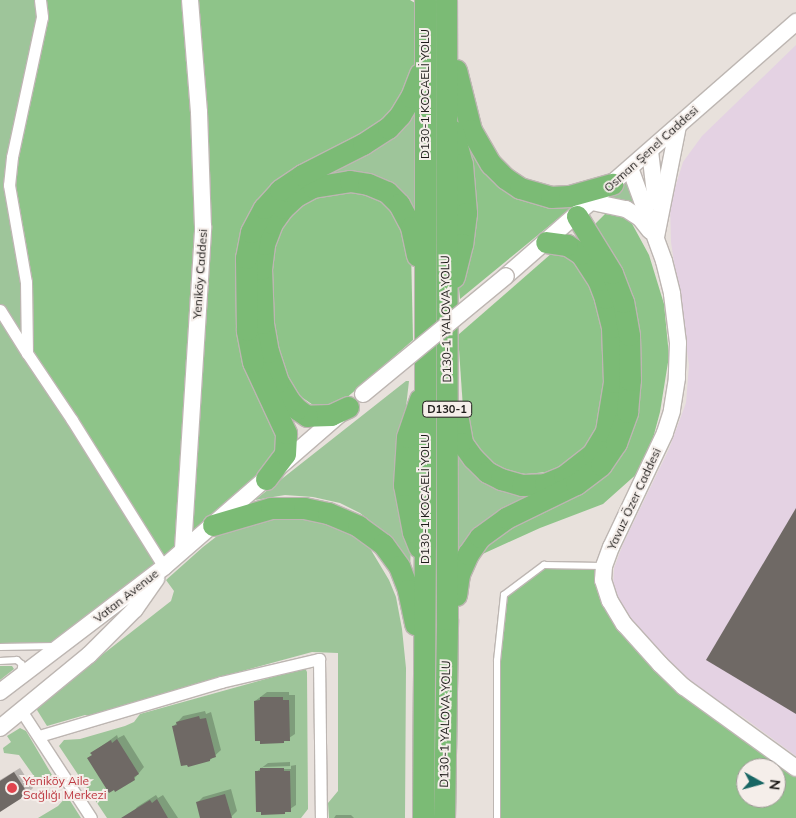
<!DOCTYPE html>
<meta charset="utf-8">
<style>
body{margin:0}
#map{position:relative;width:796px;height:818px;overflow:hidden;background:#e8e1dc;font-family:Mulish,sans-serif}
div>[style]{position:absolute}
.industrial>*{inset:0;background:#e4d2e3}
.green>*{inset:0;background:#9ec59a}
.forest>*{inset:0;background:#8ec489}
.shadow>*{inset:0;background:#0003}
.building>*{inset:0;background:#6f6965}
.roads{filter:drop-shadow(1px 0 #bdb6b2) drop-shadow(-1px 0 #bdb6b2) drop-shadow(0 1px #bdb6b2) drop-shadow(0 -1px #bdb6b2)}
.lane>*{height:5.5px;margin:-2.75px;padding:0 2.75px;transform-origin:2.75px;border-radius:2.75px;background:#fff}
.street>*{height:11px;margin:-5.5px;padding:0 5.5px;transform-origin:5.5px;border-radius:5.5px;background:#fff}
.secondary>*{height:16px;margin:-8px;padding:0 8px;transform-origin:8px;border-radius:8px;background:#fff}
.highway>*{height:21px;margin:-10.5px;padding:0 10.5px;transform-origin:10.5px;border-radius:10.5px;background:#7bbb75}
.bridges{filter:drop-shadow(1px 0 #bdb6b2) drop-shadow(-1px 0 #bdb6b2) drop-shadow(0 1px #bdb6b2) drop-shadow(0 -1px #bdb6b2)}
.secondary-bridge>*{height:16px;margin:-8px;padding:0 8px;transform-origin:8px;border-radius:8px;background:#fff}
.dots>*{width:14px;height:14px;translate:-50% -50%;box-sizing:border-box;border:2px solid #f5eeea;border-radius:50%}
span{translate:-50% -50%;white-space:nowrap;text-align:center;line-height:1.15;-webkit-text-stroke:4px #f5eeea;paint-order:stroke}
.shield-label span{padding:1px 4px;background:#f5eeea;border:1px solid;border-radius:4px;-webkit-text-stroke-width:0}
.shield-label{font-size:11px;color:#1e1c1a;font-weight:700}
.street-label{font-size:12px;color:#1e1c1a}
.health-label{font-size:12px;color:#be3a42}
.left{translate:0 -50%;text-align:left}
.north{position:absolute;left:736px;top:758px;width:50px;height:50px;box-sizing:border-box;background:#f5eeea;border:1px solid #9f9a97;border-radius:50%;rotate:97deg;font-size:14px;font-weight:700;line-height:20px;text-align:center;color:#1e1c1a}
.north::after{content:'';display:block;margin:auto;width:18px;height:22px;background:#186664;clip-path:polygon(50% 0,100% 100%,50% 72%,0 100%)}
</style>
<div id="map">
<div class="industrial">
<div style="clip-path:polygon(796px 45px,796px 756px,743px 717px,705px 694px,656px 650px,625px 613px,613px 587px,614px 568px,623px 544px,669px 449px,686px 403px,689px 365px,671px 242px,670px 204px,683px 162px,702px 136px)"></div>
</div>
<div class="green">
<div style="clip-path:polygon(0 0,40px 0,164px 567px,62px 646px,0 647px)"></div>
<div style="clip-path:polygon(414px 103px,416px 211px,400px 191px,360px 174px,335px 172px,319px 176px)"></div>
<div style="clip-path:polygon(626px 181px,640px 209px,610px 196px)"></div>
<div style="clip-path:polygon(406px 381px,409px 381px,403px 433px,411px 540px,410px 572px,382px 530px,360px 513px,340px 503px,313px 497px,285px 495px,255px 500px)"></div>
<div style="clip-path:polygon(458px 450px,547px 488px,455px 559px)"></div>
<div style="clip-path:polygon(268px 514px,338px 521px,368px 545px,389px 580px,396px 597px,402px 629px,406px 668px,405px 818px,329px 818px,328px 803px,338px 791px,338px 653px,312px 652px,217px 678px,94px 717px,85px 715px,47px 726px,37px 710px,38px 705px,171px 601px,174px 591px,166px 580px,203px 547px,221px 533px)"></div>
<div style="clip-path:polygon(0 666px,12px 666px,14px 669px,0 680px)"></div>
<div style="clip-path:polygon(305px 668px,307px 672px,308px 809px,301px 818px,107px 818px,59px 746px,64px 740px,80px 739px,125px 726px,134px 722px,140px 714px)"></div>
<div style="clip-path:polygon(20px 728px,26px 731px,52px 775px,42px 780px,36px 779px,19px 755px,4px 753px,3px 748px,11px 742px,7px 736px)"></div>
<div style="clip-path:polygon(67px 796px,81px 818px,38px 818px,58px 806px)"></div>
</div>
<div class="forest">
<div style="clip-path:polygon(40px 0,410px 0,425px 9px,411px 97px,264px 208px,285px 454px,164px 567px,27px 353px,23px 259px,12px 157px)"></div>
<div style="clip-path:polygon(460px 136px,482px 162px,577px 203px,460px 299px,459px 289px,466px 253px)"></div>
<div style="clip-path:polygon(336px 188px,376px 193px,393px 207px,411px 250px,413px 340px,344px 400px,326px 407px,313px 405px,300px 396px,280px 363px,270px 307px,272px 246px,282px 222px,300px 205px,316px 195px)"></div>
<div style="clip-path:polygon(605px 214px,622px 215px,630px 220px,649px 255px,664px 304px,669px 356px,660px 412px,652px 442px,640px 471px,603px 504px,540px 528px,476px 557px,484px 545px,626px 445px,635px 422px,638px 394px,594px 229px,596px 223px)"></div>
<div style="clip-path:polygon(552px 253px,573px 257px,599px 301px,607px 366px,602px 416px,589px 444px,564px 465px,547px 472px,526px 474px,510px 472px,483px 457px,473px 445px,463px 408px,458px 335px)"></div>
<div style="clip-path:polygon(evenodd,544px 565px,604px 566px,603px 580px,639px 643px,796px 768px,796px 818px,497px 818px,497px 661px,504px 595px,544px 565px,746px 768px,776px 768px,776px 798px,746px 798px,746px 768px)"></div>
</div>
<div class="shadow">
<div style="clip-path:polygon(267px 692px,289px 692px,289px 695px,295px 695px,295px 734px,283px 742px,255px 701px)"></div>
<div style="clip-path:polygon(205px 711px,206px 714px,211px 712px,221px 750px,210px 760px,173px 727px,183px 716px)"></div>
<div style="clip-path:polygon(117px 735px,118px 738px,124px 735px,144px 767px,134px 779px,92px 753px)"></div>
<div style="clip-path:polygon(evenodd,290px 762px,290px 766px,296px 765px,296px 805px,284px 813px,256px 772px,268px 763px,290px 762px,291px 766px,291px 769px,261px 769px,263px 767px,291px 766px)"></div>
<div style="clip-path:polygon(20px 768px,33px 788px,27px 794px,0 806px,0 780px)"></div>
<div style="clip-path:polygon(231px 789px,237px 811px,231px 817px,202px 818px,197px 803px,203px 797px)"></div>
<div style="clip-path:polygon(156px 795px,158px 798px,163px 795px,178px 818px,129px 818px,137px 807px)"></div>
<div style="clip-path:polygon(336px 815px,351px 815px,354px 818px,334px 818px)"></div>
</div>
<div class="building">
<div style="clip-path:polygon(796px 508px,796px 714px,706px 660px)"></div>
<div style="clip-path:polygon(260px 697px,283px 697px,283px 700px,289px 700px,290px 741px,284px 741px,284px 743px,260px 744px,260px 741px,255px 741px,254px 701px,260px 700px)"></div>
<div style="clip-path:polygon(199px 716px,200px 719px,206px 718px,216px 757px,210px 759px,210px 761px,188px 767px,187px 765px,181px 766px,172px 726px,177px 725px,176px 722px)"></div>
<div style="clip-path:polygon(117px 739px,139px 774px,134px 777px,135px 780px,115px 792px,114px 790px,109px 793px,87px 758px,92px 755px,90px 753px,111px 740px,112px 743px)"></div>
<div style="clip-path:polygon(260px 768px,284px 768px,284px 771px,290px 771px,291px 812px,285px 812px,285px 814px,261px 815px,261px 812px,256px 812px,255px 771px,260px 771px)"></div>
<div style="clip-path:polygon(14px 772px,28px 794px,0 812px,0 781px)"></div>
<div style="clip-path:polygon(225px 794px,232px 818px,200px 818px,196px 802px)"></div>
<div style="clip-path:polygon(157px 799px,168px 818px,121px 818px,150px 800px,152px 803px)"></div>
</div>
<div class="roads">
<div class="lane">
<div style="left:0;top:647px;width:55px;rotate:-1deg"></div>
<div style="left:0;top:661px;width:17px;rotate:-3deg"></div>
<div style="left:17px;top:660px;width:6px;rotate:39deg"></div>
<div style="left:22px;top:664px;width:7px;rotate:98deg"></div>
<div style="left:497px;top:818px;width:157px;rotate:-90deg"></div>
<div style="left:497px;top:661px;width:66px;rotate:-83.9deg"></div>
<div style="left:504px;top:595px;width:50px;rotate:-36.9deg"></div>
<div style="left:544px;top:565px;width:57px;rotate:1deg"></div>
</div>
<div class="street">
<div style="left:40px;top:0;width:17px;rotate:83deg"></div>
<div style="left:42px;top:17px;width:143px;rotate:102.1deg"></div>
<div style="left:12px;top:157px;width:28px;rotate:96deg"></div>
<div style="left:9px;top:185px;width:98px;rotate:80.1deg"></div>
<div style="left:26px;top:282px;width:71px;rotate:89.2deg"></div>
<div style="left:27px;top:353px;width:81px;rotate:56.1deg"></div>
<div style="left:72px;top:420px;width:173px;rotate:58deg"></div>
<div style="left:0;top:310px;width:51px;rotate:57.9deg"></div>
<div style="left:22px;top:712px;width:126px;rotate:56.9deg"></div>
<div style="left:39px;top:736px;width:190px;rotate:-16.5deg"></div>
<div style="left:221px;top:682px;width:101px;rotate:-13.2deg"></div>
<div style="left:319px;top:659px;width:159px;rotate:89.3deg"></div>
</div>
<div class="secondary">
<div style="left:650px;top:151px;width:51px;rotate:83.3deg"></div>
<div style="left:630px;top:168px;width:99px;rotate:69.9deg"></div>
<div style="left:664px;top:261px;width:34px;rotate:76deg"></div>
<div style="left:672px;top:294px;width:49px;rotate:83deg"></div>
<div style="left:678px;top:343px;width:35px;rotate:92deg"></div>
<div style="left:677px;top:378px;width:33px;rotate:99deg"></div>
<div style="left:672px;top:411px;width:23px;rotate:108deg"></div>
<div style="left:665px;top:433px;width:126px;rotate:115.3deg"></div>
<div style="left:611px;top:547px;width:20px;rotate:110deg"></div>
<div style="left:604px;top:566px;width:14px;rotate:94deg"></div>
<div style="left:603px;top:580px;width:22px;rotate:72deg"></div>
<div style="left:610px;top:601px;width:27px;rotate:59deg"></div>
<div style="left:624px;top:624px;width:54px;rotate:48deg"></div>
<div style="left:660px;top:664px;width:33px;rotate:44deg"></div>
<div style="left:684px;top:687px;width:138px;rotate:35.9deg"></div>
<div style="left:592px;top:202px;width:35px;rotate:12deg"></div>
<div style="left:626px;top:209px;width:17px;rotate:33deg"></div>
<div style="left:640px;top:218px;width:16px;rotate:52deg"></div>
<div style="left:656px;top:237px;width:113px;rotate:-78.8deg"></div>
<div style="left:506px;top:276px;width:386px;rotate:-41.2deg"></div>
<div style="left:183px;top:549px;width:323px;rotate:-86.4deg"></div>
<div style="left:203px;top:227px;width:115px;rotate:-92deg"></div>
<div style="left:199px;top:112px;width:112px;rotate:-94.6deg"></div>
<div style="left:0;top:692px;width:206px;rotate:-37.3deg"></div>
<div style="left:164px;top:567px;width:236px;rotate:-41deg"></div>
<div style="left:0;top:728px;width:115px;rotate:-39.4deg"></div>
<div style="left:89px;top:655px;width:65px;rotate:-45deg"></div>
<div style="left:135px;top:609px;width:37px;rotate:-55deg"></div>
</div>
<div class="highway">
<div style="left:456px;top:70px;width:62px;rotate:76deg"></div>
<div style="left:471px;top:130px;width:39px;rotate:60deg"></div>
<div style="left:491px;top:164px;width:20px;rotate:45deg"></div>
<div style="left:505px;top:178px;width:18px;rotate:34deg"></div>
<div style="left:520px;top:188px;width:32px;rotate:16deg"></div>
<div style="left:551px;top:197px;width:18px;rotate:-3deg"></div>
<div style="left:569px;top:196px;width:45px;rotate:-15.6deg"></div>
<div style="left:453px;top:131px;width:34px;rotate:75deg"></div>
<div style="left:462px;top:164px;width:49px;rotate:85.3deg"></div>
<div style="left:466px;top:213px;width:31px;rotate:97deg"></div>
<div style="left:462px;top:244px;width:34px;rotate:104deg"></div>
<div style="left:348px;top:407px;width:19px;rotate:155deg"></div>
<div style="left:331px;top:415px;width:24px;rotate:178deg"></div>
<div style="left:307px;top:416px;width:12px;rotate:-145deg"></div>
<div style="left:297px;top:409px;width:12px;rotate:-132deg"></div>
<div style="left:289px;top:400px;width:21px;rotate:-121deg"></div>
<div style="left:278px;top:382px;width:32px;rotate:-108deg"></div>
<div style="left:268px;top:352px;width:29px;rotate:-100deg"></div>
<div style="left:263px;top:323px;width:54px;rotate:-92.1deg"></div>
<div style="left:261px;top:269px;width:25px;rotate:-83deg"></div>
<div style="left:264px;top:244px;width:22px;rotate:-69deg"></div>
<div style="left:272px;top:223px;width:19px;rotate:-54deg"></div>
<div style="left:283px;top:208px;width:18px;rotate:-43deg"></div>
<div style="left:296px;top:196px;width:19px;rotate:-28deg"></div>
<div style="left:313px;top:187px;width:37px;rotate:-9deg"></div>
<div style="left:350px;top:181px;width:18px;rotate:9deg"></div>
<div style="left:368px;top:184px;width:21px;rotate:23deg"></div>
<div style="left:387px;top:192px;width:17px;rotate:45deg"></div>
<div style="left:399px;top:204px;width:26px;rotate:62deg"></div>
<div style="left:411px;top:227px;width:29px;rotate:78deg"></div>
<div style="left:457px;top:414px;width:29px;rotate:80deg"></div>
<div style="left:462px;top:443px;width:19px;rotate:54deg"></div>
<div style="left:473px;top:458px;width:20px;rotate:45deg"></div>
<div style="left:487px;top:472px;width:16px;rotate:27deg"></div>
<div style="left:501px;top:479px;width:22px;rotate:16deg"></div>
<div style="left:522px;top:485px;width:23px;rotate:-2deg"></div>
<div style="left:545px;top:484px;width:21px;rotate:-23deg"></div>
<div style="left:564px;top:476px;width:37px;rotate:-38deg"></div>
<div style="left:593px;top:453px;width:26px;rotate:-59deg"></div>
<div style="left:606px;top:431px;width:50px;rotate:-80.7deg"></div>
<div style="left:614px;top:382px;width:55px;rotate:-92.1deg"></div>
<div style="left:612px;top:327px;width:30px;rotate:-104deg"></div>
<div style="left:605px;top:298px;width:19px;rotate:-111deg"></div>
<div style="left:598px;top:280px;width:31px;rotate:-123deg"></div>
<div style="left:581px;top:254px;width:17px;rotate:-147deg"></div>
<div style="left:567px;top:245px;width:21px;rotate:-172deg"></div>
<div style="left:266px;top:479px;width:31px;rotate:-53deg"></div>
<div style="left:285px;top:454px;width:21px;rotate:-87deg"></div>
<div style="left:286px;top:433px;width:78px;rotate:-114.9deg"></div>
<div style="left:253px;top:362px;width:33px;rotate:-101deg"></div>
<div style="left:247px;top:330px;width:72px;rotate:-90.8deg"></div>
<div style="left:246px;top:258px;width:26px;rotate:-79deg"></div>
<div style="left:251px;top:232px;width:27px;rotate:-62deg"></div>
<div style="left:264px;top:208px;width:24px;rotate:-48deg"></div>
<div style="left:280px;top:190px;width:27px;rotate:-34deg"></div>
<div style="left:302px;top:175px;width:68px;rotate:-26.9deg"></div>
<div style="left:363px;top:144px;width:30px;rotate:-33deg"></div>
<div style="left:388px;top:128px;width:18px;rotate:-47deg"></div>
<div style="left:400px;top:115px;width:21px;rotate:-59deg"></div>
<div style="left:411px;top:97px;width:25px;rotate:-69deg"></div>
<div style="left:213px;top:525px;width:60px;rotate:-16.3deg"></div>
<div style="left:271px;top:508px;width:33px"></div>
<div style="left:304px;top:508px;width:25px;rotate:12deg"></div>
<div style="left:328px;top:513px;width:33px;rotate:23deg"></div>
<div style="left:358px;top:526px;width:31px;rotate:36deg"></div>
<div style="left:383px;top:544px;width:27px;rotate:54deg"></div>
<div style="left:399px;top:566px;width:26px;rotate:69deg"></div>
<div style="left:408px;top:590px;width:35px;rotate:78deg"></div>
<div style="left:419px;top:547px;width:16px;rotate:-112deg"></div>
<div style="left:413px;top:532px;width:48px;rotate:-100.8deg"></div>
<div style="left:404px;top:485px;width:48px;rotate:-86.4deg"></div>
<div style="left:407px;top:437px;width:40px;rotate:-71.1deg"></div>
<div style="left:456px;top:595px;width:21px;rotate:-82deg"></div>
<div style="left:459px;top:574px;width:22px;rotate:-66deg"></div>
<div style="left:468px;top:554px;width:21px;rotate:-55deg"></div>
<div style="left:480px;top:537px;width:32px;rotate:-36deg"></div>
<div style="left:506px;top:518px;width:78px;rotate:-25.9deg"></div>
<div style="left:576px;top:484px;width:31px;rotate:-37deg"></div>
<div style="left:601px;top:465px;width:27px;rotate:-56deg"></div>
<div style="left:616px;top:443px;width:33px;rotate:-70deg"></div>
<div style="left:627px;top:412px;width:32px;rotate:-85deg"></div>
<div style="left:630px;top:380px;width:45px;rotate:-91.3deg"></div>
<div style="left:629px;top:335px;width:34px;rotate:-100deg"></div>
<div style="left:623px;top:302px;width:31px;rotate:-111deg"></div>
<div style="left:612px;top:273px;width:67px;rotate:-121.6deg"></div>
<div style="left:423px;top:818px;width:273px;rotate:-89.6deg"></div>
<div style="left:425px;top:545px;width:545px;rotate:-90deg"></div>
<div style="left:444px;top:818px;width:199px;rotate:-89.1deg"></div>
<div style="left:447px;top:619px;width:619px;rotate:-90.09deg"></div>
</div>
</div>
<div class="bridges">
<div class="secondary-bridge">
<div style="left:363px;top:394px;width:185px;rotate:-39.5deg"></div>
</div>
</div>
<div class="dots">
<div style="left:12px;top:788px;background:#e0444e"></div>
</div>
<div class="shield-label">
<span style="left:447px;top:409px">D130-1</span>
</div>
<div class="street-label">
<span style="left:425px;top:94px;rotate:-90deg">D130-1 KOCAELİ YOLU</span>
<span style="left:651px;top:149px;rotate:-42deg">Osman Şenel Caddesi</span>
<span style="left:200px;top:274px;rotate:-86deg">Yeniköy Caddesi</span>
<span style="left:446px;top:319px;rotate:-91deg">D130-1 YALOVA YOLU</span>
<span style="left:425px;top:499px;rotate:-90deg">D130-1 KOCAELİ YOLU</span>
<span style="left:634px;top:499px;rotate:-65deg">Yavuz Özer Caddesi</span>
<span style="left:126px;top:596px;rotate:-38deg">Vatan Avenue</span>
<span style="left:445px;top:724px;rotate:-89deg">D130-1 YALOVA YOLU</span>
</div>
<div class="health-label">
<span class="left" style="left:23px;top:788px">Yeniköy Aile<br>Sağlığı Merkezi</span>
</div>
<div class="north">N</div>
</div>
